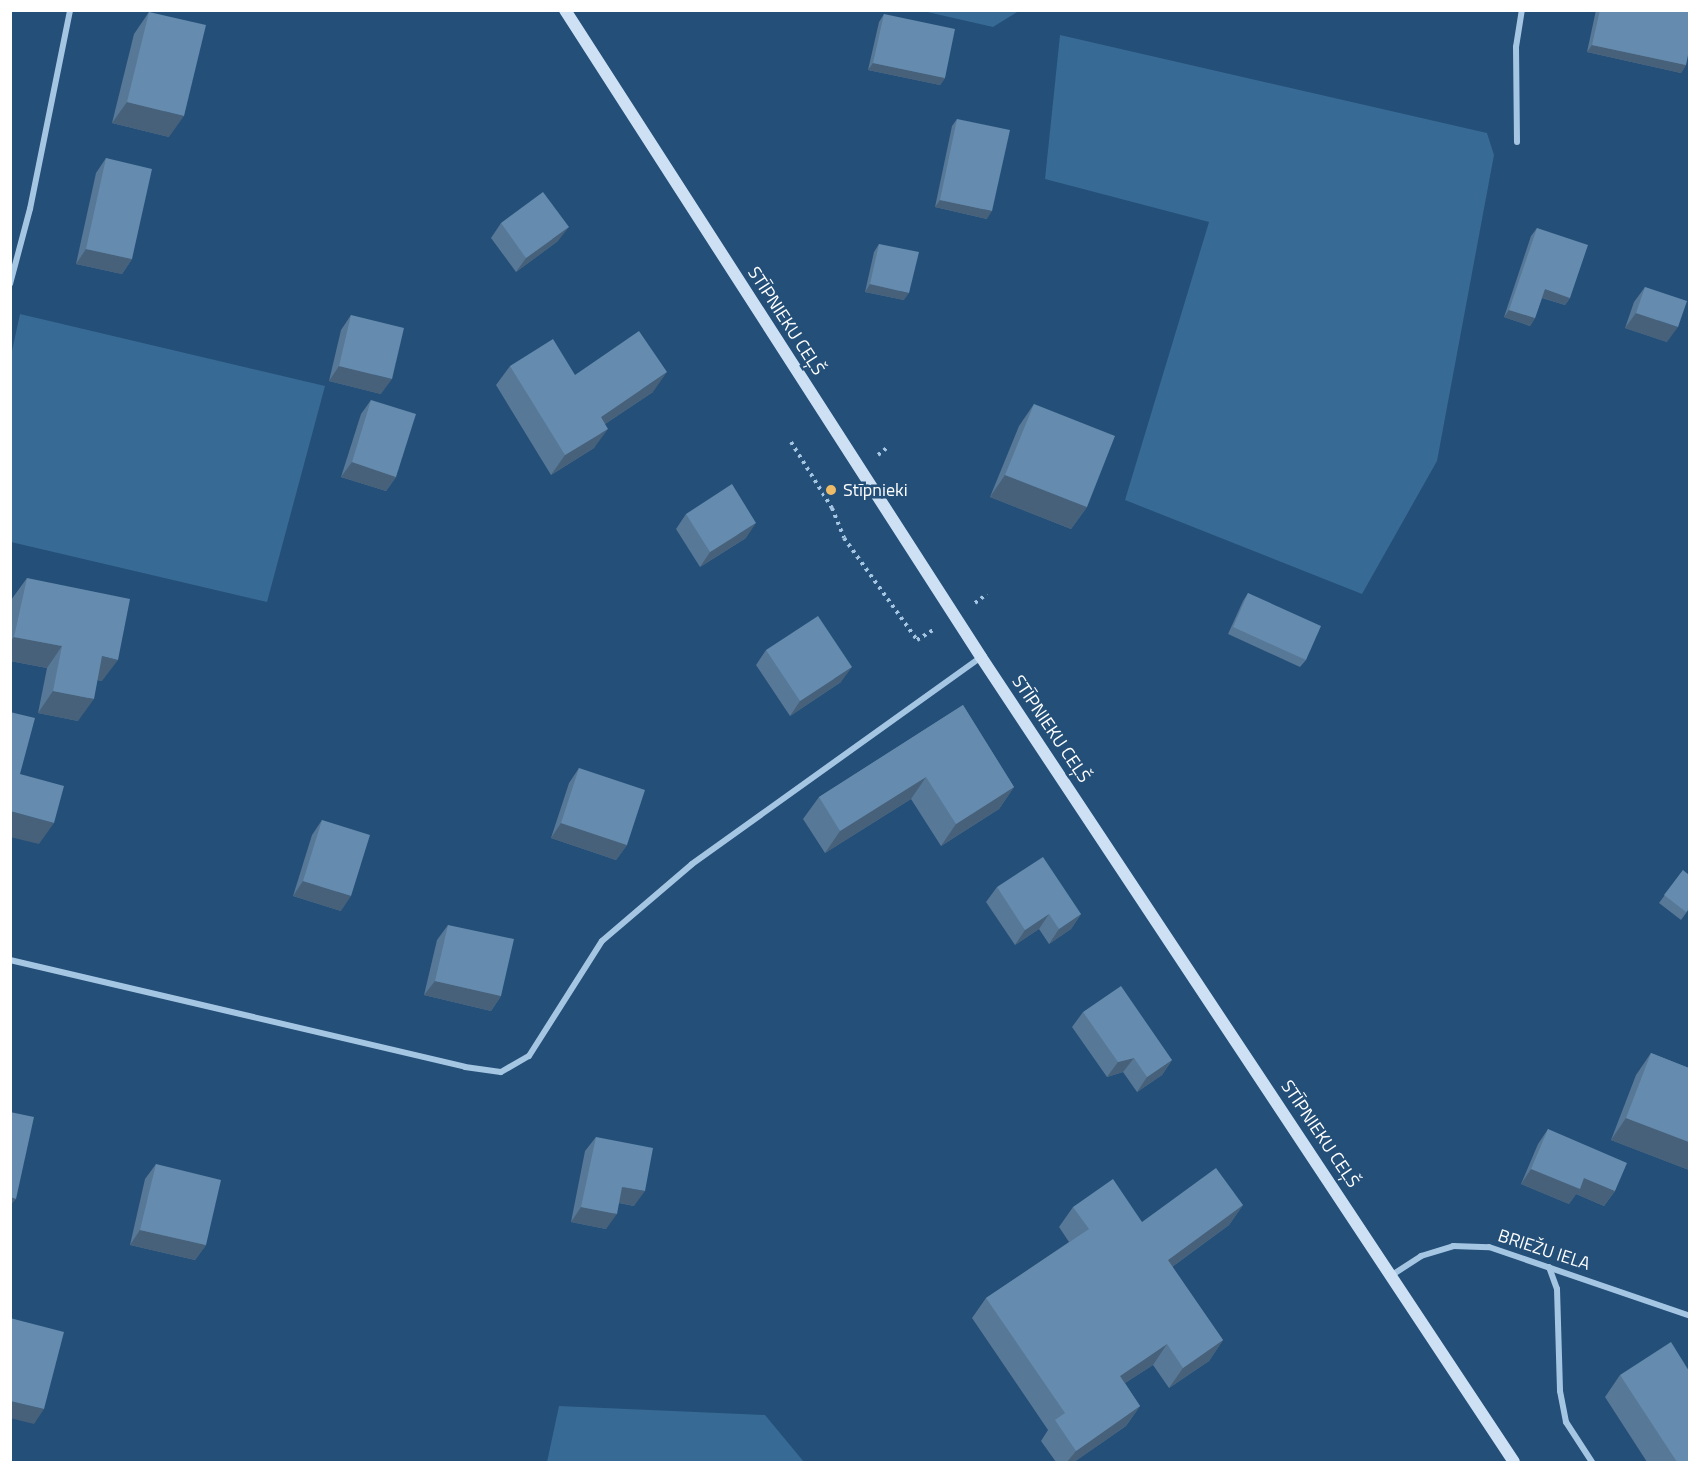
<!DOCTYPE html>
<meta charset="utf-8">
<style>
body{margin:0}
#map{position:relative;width:1700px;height:1473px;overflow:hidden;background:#244f78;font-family:"Titillium Web",sans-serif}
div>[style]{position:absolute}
.green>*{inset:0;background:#376a95}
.path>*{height:4px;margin-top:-2px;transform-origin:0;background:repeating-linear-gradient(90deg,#a5c6e3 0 3px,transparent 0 7.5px)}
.street>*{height:6px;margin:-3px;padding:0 3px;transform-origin:3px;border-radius:3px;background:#a5c6e3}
.secondary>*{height:12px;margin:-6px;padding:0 6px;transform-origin:6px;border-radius:6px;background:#cee1f4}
.wall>*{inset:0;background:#577896}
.shaded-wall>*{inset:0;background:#47617a}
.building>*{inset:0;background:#658bae}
.dots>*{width:16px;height:16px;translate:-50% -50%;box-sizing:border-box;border:3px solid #244f78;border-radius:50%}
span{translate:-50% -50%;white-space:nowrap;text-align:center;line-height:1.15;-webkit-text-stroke:5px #244f78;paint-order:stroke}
.street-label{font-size:18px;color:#fff}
.poi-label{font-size:18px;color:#fff}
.left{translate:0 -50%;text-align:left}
.frame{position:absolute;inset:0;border:12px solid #fff;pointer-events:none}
</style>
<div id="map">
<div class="green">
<div style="clip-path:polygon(923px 11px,1019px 10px,1019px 11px,993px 27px)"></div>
<div style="clip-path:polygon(1060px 35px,1487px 133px,1494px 155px,1437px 461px,1362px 594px,1125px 500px,1209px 222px,1045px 179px)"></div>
<div style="clip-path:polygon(20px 314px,325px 386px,267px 602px,11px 542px,10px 360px)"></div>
<div style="clip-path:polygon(559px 1406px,765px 1415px,804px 1462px,547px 1462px)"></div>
</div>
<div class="path">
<div style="left:791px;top:442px;width:78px;rotate:58.2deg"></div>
<div style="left:832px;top:508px;width:32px;rotate:68deg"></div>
<div style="left:844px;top:538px;width:125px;rotate:54.4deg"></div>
<div style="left:917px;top:640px;width:22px;rotate:-32deg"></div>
<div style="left:878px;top:455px;width:14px;rotate:-39deg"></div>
<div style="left:975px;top:603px;width:15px;rotate:-37deg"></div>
</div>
<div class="street">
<div style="left:1517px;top:142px;width:95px;rotate:-90.6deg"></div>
<div style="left:1516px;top:47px;width:37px;rotate:-81deg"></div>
<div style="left:10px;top:284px;width:78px;rotate:-75.1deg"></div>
<div style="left:30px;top:209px;width:203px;rotate:-78.6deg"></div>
<div style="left:10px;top:960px;width:467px;rotate:13.2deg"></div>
<div style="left:465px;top:1067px;width:36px;rotate:8deg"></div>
<div style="left:501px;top:1072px;width:32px;rotate:-30deg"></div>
<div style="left:529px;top:1056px;width:136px;rotate:-57.6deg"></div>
<div style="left:602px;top:941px;width:118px;rotate:-40.5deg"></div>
<div style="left:692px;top:864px;width:355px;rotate:-35.6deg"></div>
<div style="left:1549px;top:1267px;width:23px;rotate:70deg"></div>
<div style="left:1557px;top:1289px;width:102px;rotate:88.3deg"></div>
<div style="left:1560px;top:1391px;width:32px;rotate:79deg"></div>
<div style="left:1566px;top:1422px;width:48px;rotate:57deg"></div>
<div style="left:1392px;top:1275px;width:35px;rotate:-33deg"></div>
<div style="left:1421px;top:1256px;width:34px;rotate:-17deg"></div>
<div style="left:1453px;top:1246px;width:36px;rotate:2deg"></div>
<div style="left:1489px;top:1247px;width:213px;rotate:18.9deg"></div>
</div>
<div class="secondary">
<div style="left:565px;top:10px;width:769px;rotate:57.26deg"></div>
<div style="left:981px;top:657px;width:965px;rotate:56.49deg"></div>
</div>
<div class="wall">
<div style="clip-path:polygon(1596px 10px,1689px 10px,1686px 65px,1681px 73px,1587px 52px)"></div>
<div style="clip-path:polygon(149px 12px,169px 137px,112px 123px,134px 34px)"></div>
<div style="clip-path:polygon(884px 14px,945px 78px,940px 85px,868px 70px,879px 22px)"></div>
<div style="clip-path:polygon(957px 119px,987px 219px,935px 207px,952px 126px)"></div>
<div style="clip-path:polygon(106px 158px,132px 259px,122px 274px,76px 264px,96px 173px)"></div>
<div style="clip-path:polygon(501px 223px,558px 241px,516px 272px,491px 238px)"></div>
<div style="clip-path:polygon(1537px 228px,1570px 298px,1565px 305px,1542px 298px,1535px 318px,1530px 326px,1504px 317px,1531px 236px)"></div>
<div style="clip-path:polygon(879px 244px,904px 300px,865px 292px,874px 252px)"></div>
<div style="clip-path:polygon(1645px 287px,1667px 342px,1625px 328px,1634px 302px)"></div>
<div style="clip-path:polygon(351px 315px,381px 394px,329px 381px,341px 330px)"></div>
<div style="clip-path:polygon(510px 366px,575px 375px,653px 392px,605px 424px,594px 448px,551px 475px,496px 385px)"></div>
<div style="clip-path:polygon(371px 400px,396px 477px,386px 491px,341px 477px,361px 414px)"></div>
<div style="clip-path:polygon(1034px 404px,1087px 507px,1071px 529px,990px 497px,1019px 426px)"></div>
<div style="clip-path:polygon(686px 514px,746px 538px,700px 567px,676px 529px)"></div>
<div style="clip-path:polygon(27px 578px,102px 681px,97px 680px,78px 721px,38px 713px,47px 668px,10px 661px,10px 603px,11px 600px)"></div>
<div style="clip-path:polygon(1248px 593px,1306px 660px,1300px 667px,1228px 634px,1243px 601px)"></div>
<div style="clip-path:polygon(766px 650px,841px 682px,790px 716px,756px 665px)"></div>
<div style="clip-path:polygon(963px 705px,1014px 787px,999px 809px,941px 846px,911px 799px,825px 853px,803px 819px,819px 797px)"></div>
<div style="clip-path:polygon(579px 768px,627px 845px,616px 860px,551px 838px,569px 783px)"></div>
<div style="clip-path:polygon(322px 820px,341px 911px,293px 896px,312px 835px)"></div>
<div style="clip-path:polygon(1683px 870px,1689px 909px,1681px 920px,1659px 903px)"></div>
<div style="clip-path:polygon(997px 887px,1081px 914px,1071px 929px,1049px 944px,1039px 929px,1015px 945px,986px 902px)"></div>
<div style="clip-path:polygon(448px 925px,501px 996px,491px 1011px,424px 995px,437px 940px)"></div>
<div style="clip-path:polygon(1083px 1012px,1172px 1060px,1162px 1075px,1137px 1092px,1123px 1072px,1107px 1077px,1072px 1027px)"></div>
<div style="clip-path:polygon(1651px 1053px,1689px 1068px,1689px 1170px,1611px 1140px,1636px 1075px)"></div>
<div style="clip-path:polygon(1548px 1129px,1615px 1191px,1604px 1206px,1576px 1194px,1569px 1204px,1521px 1184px,1538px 1144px)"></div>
<div style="clip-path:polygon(596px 1137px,634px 1206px,619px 1203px,606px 1229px,571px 1222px,585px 1151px)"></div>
<div style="clip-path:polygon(156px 1164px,206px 1245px,195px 1260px,130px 1245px,145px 1179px)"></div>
<div style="clip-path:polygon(1243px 1205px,1229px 1225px,1172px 1267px,1223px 1340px,1209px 1361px,1169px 1388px,1153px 1365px,1125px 1383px,1140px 1406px,1126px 1426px,1074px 1462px,1056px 1462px,1041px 1441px,1048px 1430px,972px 1318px,986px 1298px,1069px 1242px,1059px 1227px,1073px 1207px,1142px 1222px)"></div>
<div style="clip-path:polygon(1620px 1375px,1689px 1462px,1647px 1462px,1605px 1397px)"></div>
</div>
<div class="shaded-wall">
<div style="clip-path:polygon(1592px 45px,1686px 65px,1681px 73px,1587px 52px)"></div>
<div style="clip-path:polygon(873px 63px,945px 78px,940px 85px,868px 70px)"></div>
<div style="clip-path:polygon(127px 102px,184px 116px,169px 137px,112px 123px)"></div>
<div style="clip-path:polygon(940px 200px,992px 211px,987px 219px,935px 207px)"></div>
<div style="clip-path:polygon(569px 227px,558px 241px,516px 272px,526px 258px)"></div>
<div style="clip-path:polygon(86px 249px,132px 259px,122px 274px,76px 264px)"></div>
<div style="clip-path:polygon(870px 284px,909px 293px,904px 300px,865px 292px)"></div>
<div style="clip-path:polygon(1545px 289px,1570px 298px,1565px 305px,1540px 297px)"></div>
<div style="clip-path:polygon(1509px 310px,1535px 318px,1530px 326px,1504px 317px)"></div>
<div style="clip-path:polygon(1636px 313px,1678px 327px,1667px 342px,1625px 328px)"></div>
<div style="clip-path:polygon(339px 366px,392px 379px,381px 394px,329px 381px)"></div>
<div style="clip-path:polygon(667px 372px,653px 392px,587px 436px,601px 417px)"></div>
<div style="clip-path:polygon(608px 429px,594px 448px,551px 475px,565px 455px)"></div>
<div style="clip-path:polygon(352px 462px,396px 477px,386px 491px,341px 477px)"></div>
<div style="clip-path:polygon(1005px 475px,1087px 507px,1071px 529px,990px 497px)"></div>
<div style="clip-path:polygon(756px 523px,746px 538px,700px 567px,710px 552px)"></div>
<div style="clip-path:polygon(14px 637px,62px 646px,47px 668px,10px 661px,10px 642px)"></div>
<div style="clip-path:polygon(102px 656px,118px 660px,102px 681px,87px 678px)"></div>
<div style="clip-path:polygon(852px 667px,841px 682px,790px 716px,800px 701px)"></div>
<div style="clip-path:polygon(53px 691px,94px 699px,78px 721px,38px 713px)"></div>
<div style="clip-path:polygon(926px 777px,911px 799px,825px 853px,840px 831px)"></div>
<div style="clip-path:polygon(1014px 787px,999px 809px,941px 846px,956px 824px)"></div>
<div style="clip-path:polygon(10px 811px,54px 823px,39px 844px,10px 837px)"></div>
<div style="clip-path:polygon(561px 823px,627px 845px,616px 860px,551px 838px)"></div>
<div style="clip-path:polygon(303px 881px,351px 896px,341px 911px,293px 896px)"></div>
<div style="clip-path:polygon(1049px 914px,1039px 929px,1015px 945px,1025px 930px)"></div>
<div style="clip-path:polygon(1081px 914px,1071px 929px,1049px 944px,1059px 929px)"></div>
<div style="clip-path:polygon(435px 981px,501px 996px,491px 1011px,424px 995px)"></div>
<div style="clip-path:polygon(1134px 1058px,1123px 1072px,1107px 1077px,1118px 1062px)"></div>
<div style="clip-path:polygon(1172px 1060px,1162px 1075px,1137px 1092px,1147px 1077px)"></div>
<div style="clip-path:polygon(1626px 1118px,1689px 1142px,1689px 1170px,1611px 1140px)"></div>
<div style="clip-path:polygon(1531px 1169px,1584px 1178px,1615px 1191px,1604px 1206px,1576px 1194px,1569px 1204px,1521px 1184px)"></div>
<div style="clip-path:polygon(622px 1187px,645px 1191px,634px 1206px,611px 1201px)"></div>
<div style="clip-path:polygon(10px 1197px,16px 1199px,10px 1206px)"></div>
<div style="clip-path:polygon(1243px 1205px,1229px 1225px,1154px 1280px,1168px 1260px)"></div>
<div style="clip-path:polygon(581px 1207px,617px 1214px,606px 1229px,571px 1222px)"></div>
<div style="clip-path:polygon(140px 1230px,206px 1245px,195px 1260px,130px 1245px)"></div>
<div style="clip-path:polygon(1223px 1340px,1209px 1361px,1169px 1388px,1183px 1368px)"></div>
<div style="clip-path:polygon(1167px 1344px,1153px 1365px,1105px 1396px,1120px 1376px)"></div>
<div style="clip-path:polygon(10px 1401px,44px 1409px,34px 1424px,10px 1418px)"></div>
<div style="clip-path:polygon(1140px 1406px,1126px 1426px,1074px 1462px,1067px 1462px,1076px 1451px)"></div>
</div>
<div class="building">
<div style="clip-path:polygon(1600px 10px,1689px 10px,1689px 50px,1686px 65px,1592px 45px)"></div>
<div style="clip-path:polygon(149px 12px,206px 25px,184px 116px,127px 102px)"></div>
<div style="clip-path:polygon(884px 14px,955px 29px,945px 78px,873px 63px)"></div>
<div style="clip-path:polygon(957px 119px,1010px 130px,992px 211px,940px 200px)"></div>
<div style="clip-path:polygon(106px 158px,152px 169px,132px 259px,86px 249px)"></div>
<div style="clip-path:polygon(543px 192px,569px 227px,526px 258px,501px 223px)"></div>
<div style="clip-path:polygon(1537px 228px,1588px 245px,1570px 298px,1545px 289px,1535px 318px,1509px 310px)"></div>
<div style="clip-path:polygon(879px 244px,919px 252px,909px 293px,870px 284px)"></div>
<div style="clip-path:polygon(1645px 287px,1687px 301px,1678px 327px,1636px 313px)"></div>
<div style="clip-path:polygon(351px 315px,404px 328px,392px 379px,339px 366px)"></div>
<div style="clip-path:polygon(639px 331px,667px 372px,601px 417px,608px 429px,565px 455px,510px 366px,553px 339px,575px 375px)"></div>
<div style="clip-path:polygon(371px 400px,416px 414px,396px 477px,352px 462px)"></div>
<div style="clip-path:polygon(1034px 404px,1115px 436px,1087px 507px,1005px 475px)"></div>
<div style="clip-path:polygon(732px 484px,756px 523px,710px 552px,686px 514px)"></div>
<div style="clip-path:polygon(27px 578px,130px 599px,118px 660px,102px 656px,94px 699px,53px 691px,62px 646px,14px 637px)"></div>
<div style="clip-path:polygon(1248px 593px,1321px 626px,1306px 660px,1233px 627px)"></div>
<div style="clip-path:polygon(818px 616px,852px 667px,800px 701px,766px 650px)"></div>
<div style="clip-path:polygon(963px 705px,1014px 787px,956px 824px,926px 777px,840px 831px,819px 797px)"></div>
<div style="clip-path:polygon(10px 712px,35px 718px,20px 774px,64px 786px,54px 823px,10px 811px)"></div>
<div style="clip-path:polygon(579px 768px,645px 790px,627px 845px,561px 823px)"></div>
<div style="clip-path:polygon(322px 820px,370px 835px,351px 896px,303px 881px)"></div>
<div style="clip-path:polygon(1043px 857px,1081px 914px,1059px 929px,1049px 914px,1025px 930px,997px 887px)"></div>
<div style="clip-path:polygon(1683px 870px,1689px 875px,1689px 908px,1686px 912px,1664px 895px)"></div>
<div style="clip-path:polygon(448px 925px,514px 939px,501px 996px,435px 981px)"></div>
<div style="clip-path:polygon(1121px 986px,1172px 1060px,1147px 1077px,1134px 1058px,1118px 1062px,1083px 1012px)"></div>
<div style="clip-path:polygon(1651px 1053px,1689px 1068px,1689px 1142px,1626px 1118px)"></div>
<div style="clip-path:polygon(10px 1112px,34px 1117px,16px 1199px,10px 1197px)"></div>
<div style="clip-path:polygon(1548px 1129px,1627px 1163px,1615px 1191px,1584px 1178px,1580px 1189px,1531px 1169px)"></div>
<div style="clip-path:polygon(596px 1137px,653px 1148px,645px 1191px,622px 1187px,617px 1214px,581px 1207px)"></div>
<div style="clip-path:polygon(156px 1164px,221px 1180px,206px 1245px,140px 1230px)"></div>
<div style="clip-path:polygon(1216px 1168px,1243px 1205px,1168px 1260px,1223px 1340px,1183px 1368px,1167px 1344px,1120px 1376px,1140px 1406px,1076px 1451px,1055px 1420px,1065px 1413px,986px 1298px,1089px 1229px,1073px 1207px,1113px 1179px,1142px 1222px)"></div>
<div style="clip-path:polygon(10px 1318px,64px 1332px,44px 1409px,10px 1401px)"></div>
<div style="clip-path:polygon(1671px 1342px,1689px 1371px,1689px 1462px,1677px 1462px,1620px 1375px)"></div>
</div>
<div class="dots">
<div style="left:831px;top:490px;background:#eebc69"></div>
</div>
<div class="street-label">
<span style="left:786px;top:321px;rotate:57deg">STĪPNIEKU CEĻŠ</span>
<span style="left:1051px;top:729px;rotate:56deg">STĪPNIEKU CEĻŠ</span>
<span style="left:1320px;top:1134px;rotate:56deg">STĪPNIEKU CEĻŠ</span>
<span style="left:1544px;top:1250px;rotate:18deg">BRIEŽU IELA</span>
</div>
<div class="poi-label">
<span class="left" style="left:843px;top:490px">Stīpnieki</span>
</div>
<div class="frame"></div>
</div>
